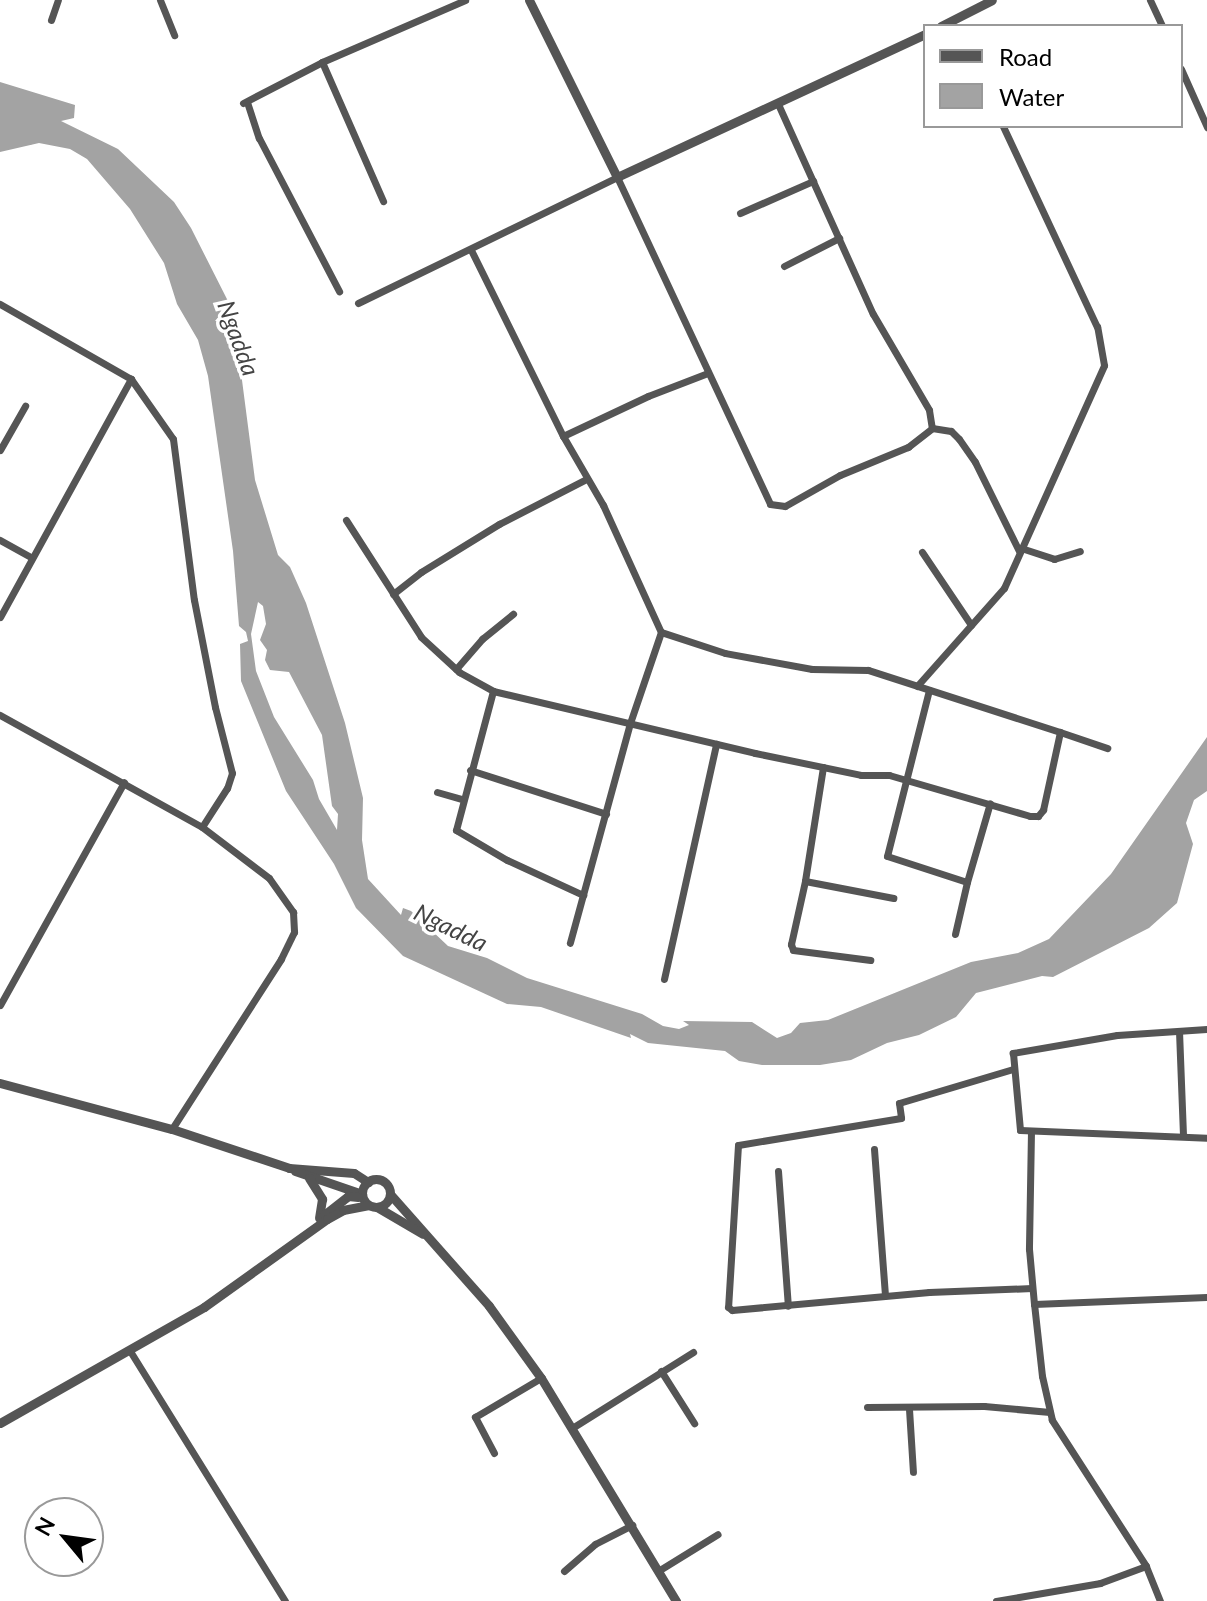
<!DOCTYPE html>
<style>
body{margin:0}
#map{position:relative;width:1207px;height:1601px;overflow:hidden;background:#fff;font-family:Lato,sans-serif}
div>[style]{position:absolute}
.water>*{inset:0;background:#a3a3a3}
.minor>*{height:7px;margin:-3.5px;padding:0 3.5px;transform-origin:3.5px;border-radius:3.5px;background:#555}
.tertiary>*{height:9px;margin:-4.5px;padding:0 4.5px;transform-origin:4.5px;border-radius:4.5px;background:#555}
.tertiary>.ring{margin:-4.5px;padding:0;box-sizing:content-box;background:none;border:9px solid #555;border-radius:50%}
span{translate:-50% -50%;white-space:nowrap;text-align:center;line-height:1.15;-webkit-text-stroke:7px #fff;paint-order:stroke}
.water-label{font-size:24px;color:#444;font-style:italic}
.legend{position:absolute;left:923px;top:24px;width:260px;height:104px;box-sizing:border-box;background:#fff;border:2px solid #999;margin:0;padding:10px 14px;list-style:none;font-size:24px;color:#000}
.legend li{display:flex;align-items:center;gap:16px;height:40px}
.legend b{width:40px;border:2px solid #999}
.north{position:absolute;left:24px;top:1497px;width:80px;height:80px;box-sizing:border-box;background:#fff;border:2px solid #999;border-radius:50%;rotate:299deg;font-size:22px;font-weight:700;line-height:32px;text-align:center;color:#000}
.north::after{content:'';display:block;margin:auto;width:28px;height:36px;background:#000;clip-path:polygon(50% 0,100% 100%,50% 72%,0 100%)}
</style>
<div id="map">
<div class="water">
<div style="clip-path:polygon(evenodd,0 82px,75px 105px,74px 118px,61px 121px,118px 149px,174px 202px,191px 228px,233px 311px,255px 480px,278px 555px,290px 567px,306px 603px,345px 723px,363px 798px,362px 840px,368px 879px,401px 915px,403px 908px,411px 911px,448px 946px,487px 958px,527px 978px,642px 1014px,663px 1026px,679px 1029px,689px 1025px,683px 1021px,752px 1022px,777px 1038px,791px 1033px,800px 1023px,828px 1020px,971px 962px,1018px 953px,1049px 939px,1111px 874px,1207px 737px,1207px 791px,1194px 800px,1186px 823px,1193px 844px,1177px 903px,1149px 928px,1053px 977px,1042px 976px,976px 993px,956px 1017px,919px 1035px,887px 1043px,851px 1060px,820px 1065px,762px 1065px,739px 1061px,725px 1051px,648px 1043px,630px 1034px,631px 1038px,541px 1007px,507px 1004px,403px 956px,356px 908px,334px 864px,286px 791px,241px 681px,240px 644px,248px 641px,246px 632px,239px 626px,233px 551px,208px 376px,198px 340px,177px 304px,164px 263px,130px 209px,87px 159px,70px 149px,39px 143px,0 152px,0 82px,258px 602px,263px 606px,266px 624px,260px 640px,267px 650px,265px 660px,270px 670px,289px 672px,322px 735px,332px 806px,338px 814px,337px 830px,319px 799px,313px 780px,274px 717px,256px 671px,251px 634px,258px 602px)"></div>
</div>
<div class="minor">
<div style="left:160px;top:0;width:38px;rotate:68deg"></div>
<div style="left:1150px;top:0;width:29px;rotate:65deg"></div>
<div style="left:51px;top:20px;width:21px;rotate:-71deg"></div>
<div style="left:322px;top:62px;width:152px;rotate:66.3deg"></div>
<div style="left:1181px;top:69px;width:64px;rotate:65.9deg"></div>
<div style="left:247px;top:102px;width:38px;rotate:72deg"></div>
<div style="left:259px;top:138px;width:173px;rotate:62.4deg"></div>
<div style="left:243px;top:103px;width:89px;rotate:-27.4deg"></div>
<div style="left:322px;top:62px;width:156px;rotate:-23.4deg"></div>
<div style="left:778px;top:104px;width:230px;rotate:65.7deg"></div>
<div style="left:873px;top:314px;width:111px;rotate:59.7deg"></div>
<div style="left:929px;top:410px;width:18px;rotate:81deg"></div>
<div style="left:740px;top:213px;width:80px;rotate:-23.7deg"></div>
<div style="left:471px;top:250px;width:208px;rotate:63.7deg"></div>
<div style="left:563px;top:436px;width:80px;rotate:59.9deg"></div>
<div style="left:603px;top:505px;width:140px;rotate:65.5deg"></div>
<div style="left:661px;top:632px;width:96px;rotate:108.8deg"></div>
<div style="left:630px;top:723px;width:228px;rotate:105.3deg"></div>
<div style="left:784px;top:266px;width:62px;rotate:-27deg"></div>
<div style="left:358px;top:303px;width:288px;rotate:-25.9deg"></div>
<div style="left:617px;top:177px;width:361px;rotate:64.9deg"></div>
<div style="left:770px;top:504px;width:15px;rotate:8deg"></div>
<div style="left:785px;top:506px;width:63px;rotate:-29.4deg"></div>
<div style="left:840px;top:475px;width:74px;rotate:-22.4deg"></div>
<div style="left:908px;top:447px;width:31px;rotate:-38deg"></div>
<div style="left:0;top:304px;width:151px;rotate:29.8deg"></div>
<div style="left:131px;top:379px;width:73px;rotate:55deg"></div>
<div style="left:173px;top:439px;width:162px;rotate:82.6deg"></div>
<div style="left:194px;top:600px;width:109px;rotate:78.9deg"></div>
<div style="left:215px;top:707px;width:68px;rotate:75.6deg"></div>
<div style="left:232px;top:773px;width:16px;rotate:108deg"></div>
<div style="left:227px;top:788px;width:46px;rotate:122.7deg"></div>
<div style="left:932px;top:428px;width:19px;rotate:9deg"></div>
<div style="left:951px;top:431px;width:11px;rotate:45deg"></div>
<div style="left:959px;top:439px;width:28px;rotate:55deg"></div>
<div style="left:975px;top:462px;width:99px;rotate:63.7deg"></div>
<div style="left:563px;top:436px;width:94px;rotate:-25.2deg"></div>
<div style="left:648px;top:396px;width:64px;rotate:-21deg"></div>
<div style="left:0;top:450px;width:51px;rotate:-60.4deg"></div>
<div style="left:346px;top:520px;width:139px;rotate:57.3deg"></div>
<div style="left:421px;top:637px;width:52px;rotate:42.6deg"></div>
<div style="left:459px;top:672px;width:39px;rotate:29deg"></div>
<div style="left:493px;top:691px;width:269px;rotate:13.3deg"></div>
<div style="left:755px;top:753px;width:108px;rotate:11.7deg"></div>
<div style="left:861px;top:775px;width:28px"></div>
<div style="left:889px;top:775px;width:147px;rotate:16.2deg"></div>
<div style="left:1030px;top:816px;width:8px"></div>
<div style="left:1038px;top:816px;width:8px;rotate:-50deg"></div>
<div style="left:1043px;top:810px;width:80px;rotate:-77.7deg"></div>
<div style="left:1060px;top:732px;width:202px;rotate:-162.1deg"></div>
<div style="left:868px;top:670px;width:56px;rotate:-179deg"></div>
<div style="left:812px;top:669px;width:88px;rotate:-169.6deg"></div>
<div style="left:725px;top:653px;width:67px;rotate:-161.8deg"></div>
<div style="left:0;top:540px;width:35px;rotate:29deg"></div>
<div style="left:1021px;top:548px;width:35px;rotate:18deg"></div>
<div style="left:1054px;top:559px;width:27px;rotate:-17deg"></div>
<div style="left:922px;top:552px;width:88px;rotate:56.1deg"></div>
<div style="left:393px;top:594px;width:36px;rotate:-38deg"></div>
<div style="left:421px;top:572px;width:92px;rotate:-31.6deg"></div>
<div style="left:499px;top:524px;width:98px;rotate:-27.3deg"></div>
<div style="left:0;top:617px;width:272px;rotate:-61.2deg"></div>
<div style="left:456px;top:669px;width:40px;rotate:-49deg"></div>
<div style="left:482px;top:639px;width:40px;rotate:-39deg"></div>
<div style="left:917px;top:686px;width:131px;rotate:-48.4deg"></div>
<div style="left:1004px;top:588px;width:244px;rotate:-65.8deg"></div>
<div style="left:1104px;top:365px;width:39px;rotate:-100deg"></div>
<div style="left:1097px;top:327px;width:222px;rotate:-115.1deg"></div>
<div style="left:929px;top:690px;width:171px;rotate:104.2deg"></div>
<div style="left:887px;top:856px;width:84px;rotate:18deg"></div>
<div style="left:967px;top:882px;width:82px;rotate:-73.8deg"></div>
<div style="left:493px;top:691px;width:144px;rotate:104.9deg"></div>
<div style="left:456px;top:830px;width:59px;rotate:30.5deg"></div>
<div style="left:507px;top:860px;width:84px;rotate:24.7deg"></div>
<div style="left:0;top:715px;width:231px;rotate:29deg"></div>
<div style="left:202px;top:827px;width:84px;rotate:37.3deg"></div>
<div style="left:269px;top:878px;width:42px;rotate:54.8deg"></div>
<div style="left:293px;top:912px;width:20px;rotate:87deg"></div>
<div style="left:294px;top:932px;width:30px;rotate:116deg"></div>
<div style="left:281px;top:959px;width:202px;rotate:122.7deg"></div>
<div style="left:1060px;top:732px;width:50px;rotate:18.8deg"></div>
<div style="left:823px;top:767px;width:115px;rotate:99deg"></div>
<div style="left:805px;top:881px;width:65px;rotate:102.5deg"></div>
<div style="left:791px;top:944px;width:6px;rotate:72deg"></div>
<div style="left:793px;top:950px;width:78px;rotate:7.4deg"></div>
<div style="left:470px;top:770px;width:143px;rotate:17.9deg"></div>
<div style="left:437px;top:792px;width:26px;rotate:16deg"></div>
<div style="left:805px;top:881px;width:90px;rotate:10.9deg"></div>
<div style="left:955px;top:934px;width:53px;rotate:-77deg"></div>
<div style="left:664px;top:979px;width:241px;rotate:-77.5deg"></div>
<div style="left:0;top:1005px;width:255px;rotate:-60.9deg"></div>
<div style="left:1207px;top:1029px;width:90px;rotate:176.2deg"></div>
<div style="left:1117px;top:1035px;width:106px;rotate:170.2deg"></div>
<div style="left:1013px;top:1053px;width:77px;rotate:84.8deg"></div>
<div style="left:1020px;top:1130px;width:187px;rotate:2.4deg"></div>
<div style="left:1179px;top:1031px;width:105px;rotate:87.8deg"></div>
<div style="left:1013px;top:1069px;width:119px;rotate:163.4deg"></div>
<div style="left:899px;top:1103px;width:15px;rotate:82deg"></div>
<div style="left:901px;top:1118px;width:165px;rotate:170.6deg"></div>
<div style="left:738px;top:1145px;width:162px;rotate:93.5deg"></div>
<div style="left:728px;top:1307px;width:5px;rotate:37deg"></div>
<div style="left:732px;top:1310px;width:198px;rotate:-5.2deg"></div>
<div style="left:929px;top:1292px;width:103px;rotate:-2.2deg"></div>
<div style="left:1031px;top:1131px;width:118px;rotate:91deg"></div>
<div style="left:1029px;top:1249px;width:55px;rotate:84.8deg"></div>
<div style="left:874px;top:1149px;width:147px;rotate:85.7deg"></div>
<div style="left:778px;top:1171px;width:135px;rotate:85.8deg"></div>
<div style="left:130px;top:1351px;width:294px;rotate:58.2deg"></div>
<div style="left:661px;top:1371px;width:62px;rotate:57.6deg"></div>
<div style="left:867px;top:1407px;width:117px;rotate:-0.5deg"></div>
<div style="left:984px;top:1406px;width:66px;rotate:5.2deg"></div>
<div style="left:909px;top:1409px;width:63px;rotate:86.4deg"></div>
<div style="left:572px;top:1428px;width:143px;rotate:-32.1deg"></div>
<div style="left:494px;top:1453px;width:41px;rotate:-117.8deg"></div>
<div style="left:475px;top:1417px;width:77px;rotate:-30.6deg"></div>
<div style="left:564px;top:1571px;width:41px;rotate:-41.1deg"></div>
<div style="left:595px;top:1544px;width:42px;rotate:-27.2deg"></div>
<div style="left:658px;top:1571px;width:70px;rotate:-31.7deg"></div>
<div style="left:996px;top:1601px;width:106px;rotate:-9.8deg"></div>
<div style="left:1100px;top:1583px;width:49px;rotate:-20.3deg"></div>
<div style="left:1160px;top:1601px;width:38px;rotate:-112deg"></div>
<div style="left:1146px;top:1566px;width:174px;rotate:-122.8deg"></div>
<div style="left:1052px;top:1420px;width:45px;rotate:-102.8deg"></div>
<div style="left:1042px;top:1376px;width:72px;rotate:-96.3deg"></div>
<div style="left:1034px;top:1304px;width:173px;rotate:-2.3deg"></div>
</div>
<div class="tertiary">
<div style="left:529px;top:0;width:198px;rotate:63.6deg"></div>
<div style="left:617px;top:177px;width:340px;rotate:-24.9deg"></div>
<div style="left:941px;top:26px;width:57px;rotate:-27deg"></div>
<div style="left:0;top:1083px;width:178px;rotate:15deg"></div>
<div style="left:172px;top:1129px;width:123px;rotate:18.4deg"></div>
<div style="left:289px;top:1168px;width:65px;rotate:4.4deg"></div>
<div style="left:354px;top:1173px;width:17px;rotate:33deg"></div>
<div style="left:295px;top:1171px;width:71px;rotate:18.9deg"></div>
<div style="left:309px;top:1178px;width:25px;rotate:58deg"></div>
<div style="left:322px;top:1199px;width:19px;rotate:99deg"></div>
<div class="ring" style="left:362px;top:1179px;width:19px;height:19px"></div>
<div style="left:390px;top:1194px;width:149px;rotate:48.5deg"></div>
<div style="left:489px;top:1306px;width:89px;rotate:54.2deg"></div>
<div style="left:541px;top:1378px;width:261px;rotate:58.8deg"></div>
<div style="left:377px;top:1207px;width:53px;rotate:30.4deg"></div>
<div style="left:320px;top:1218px;width:36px;rotate:-38deg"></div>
<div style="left:348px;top:1196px;width:10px;rotate:6deg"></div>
<div style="left:0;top:1423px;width:235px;rotate:-29.6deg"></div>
<div style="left:204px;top:1307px;width:151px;rotate:-35.6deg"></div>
<div style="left:327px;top:1219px;width:18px;rotate:-29deg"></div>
<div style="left:343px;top:1210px;width:25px;rotate:-11deg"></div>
</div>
<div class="water-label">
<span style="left:239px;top:338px;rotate:70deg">Ngadda</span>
<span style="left:451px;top:927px;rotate:26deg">Ngadda</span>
</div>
<ul class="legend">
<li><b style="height:10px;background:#555"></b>Road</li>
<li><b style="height:22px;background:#a3a3a3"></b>Water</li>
</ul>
<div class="north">N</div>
</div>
